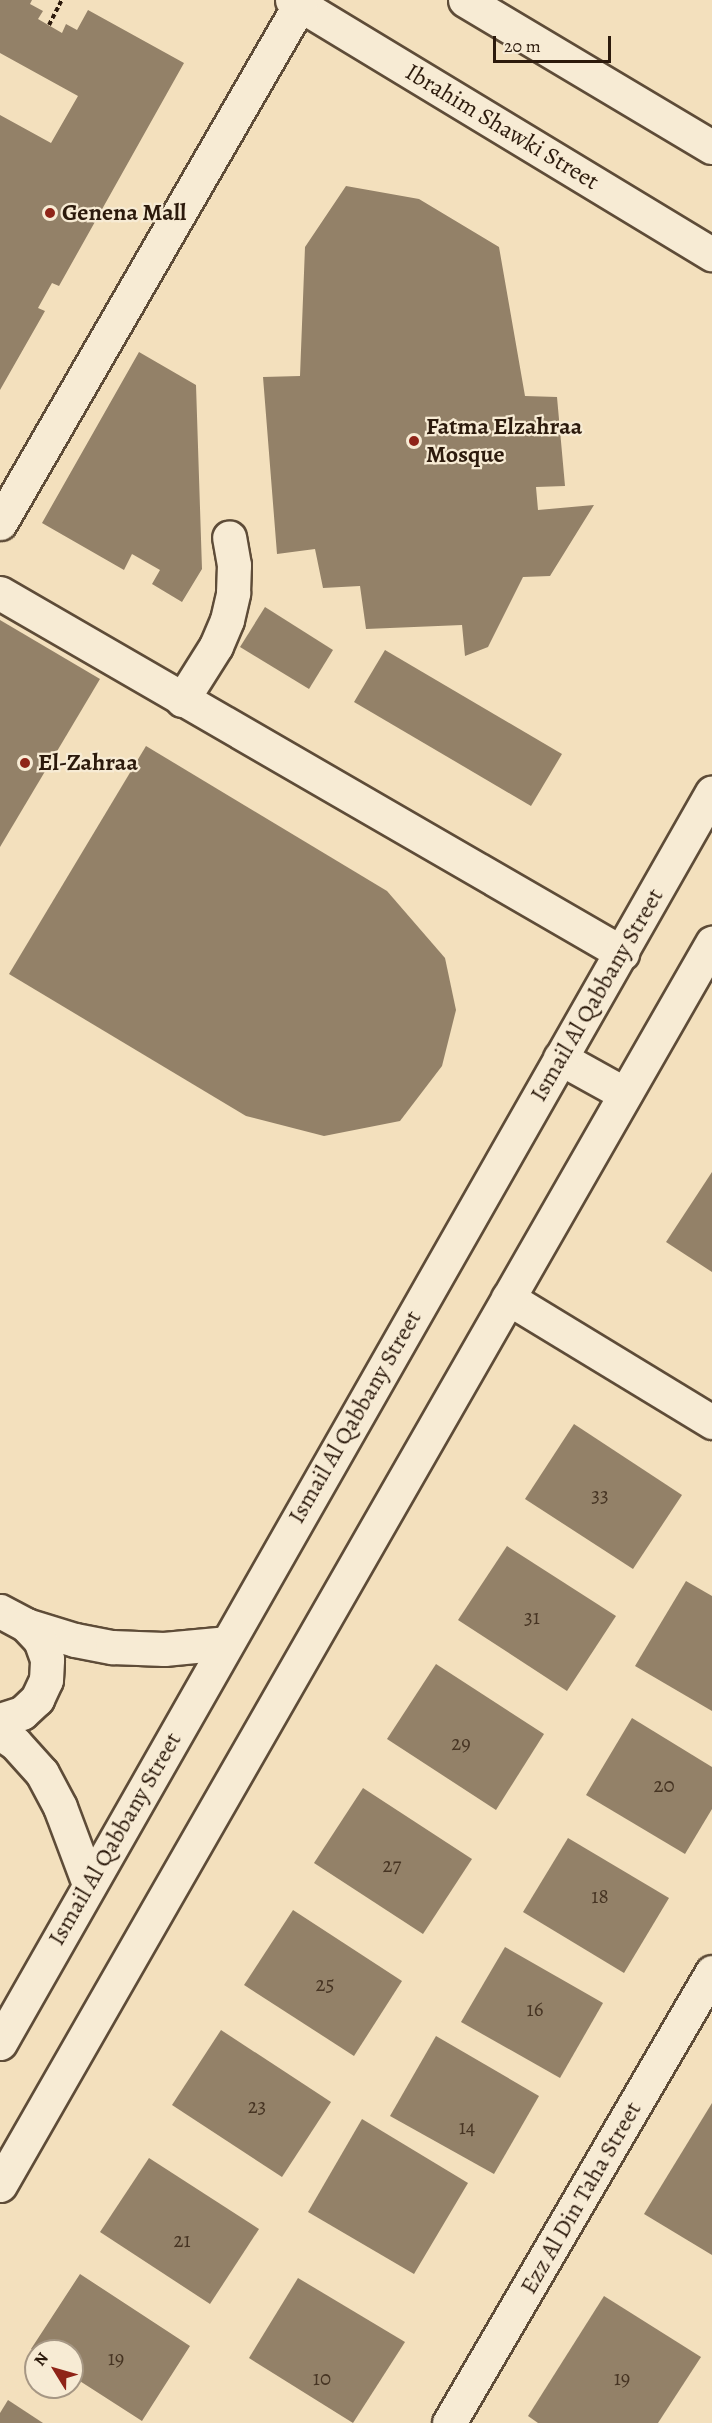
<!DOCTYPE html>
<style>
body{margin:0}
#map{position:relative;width:712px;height:2423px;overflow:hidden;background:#f3e0bd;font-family:Alegreya,serif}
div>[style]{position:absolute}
.building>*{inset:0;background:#938168}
.path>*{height:4px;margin-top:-2px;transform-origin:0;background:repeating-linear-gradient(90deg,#2c1a0c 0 4.5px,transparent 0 7.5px)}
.roads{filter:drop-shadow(2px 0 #5e4c38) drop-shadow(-2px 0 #5e4c38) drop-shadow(0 2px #5e4c38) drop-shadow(0 -2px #5e4c38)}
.minor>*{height:33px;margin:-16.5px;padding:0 16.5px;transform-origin:16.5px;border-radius:16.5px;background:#f7ebd4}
.dots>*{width:16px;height:16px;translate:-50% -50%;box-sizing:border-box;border:3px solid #f7ebd4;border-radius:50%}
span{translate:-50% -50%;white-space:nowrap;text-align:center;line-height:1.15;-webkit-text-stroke:4.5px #f7ebd4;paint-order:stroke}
.number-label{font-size:21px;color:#463423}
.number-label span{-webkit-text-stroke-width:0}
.street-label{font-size:24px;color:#2c1a0c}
.poi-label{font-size:24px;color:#2c1a0c;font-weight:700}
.left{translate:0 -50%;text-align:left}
.north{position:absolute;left:24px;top:2339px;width:60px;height:60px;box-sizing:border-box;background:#f7ebd4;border:2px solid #a69784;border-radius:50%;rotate:307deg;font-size:16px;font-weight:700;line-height:24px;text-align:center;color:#2c1a0c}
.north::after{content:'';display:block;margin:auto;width:21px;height:27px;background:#8f2418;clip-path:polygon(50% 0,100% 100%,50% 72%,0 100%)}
.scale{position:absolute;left:493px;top:36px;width:118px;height:27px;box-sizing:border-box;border:3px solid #2c1a0c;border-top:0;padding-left:8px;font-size:18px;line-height:21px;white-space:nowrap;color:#2c1a0c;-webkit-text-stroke:4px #f7ebd4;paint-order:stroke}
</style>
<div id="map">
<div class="building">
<div style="clip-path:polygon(0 0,32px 0,30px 4px,43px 11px,38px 19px,62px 33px,66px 24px,77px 30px,88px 10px,184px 63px,59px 286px,52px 283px,38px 308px,45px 311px,0 390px,0 115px,51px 143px,78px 96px,0 53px)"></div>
<div style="clip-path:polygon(346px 186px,419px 199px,499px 247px,525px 396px,557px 397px,565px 486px,536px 487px,538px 510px,594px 505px,550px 576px,523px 577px,488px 647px,465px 656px,462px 625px,366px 629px,360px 586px,323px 588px,315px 549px,277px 554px,263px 377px,300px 376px,305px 247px)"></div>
<div style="clip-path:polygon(139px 352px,196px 385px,202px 569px,182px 602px,152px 584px,160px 570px,132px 554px,124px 570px,42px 523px)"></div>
<div style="clip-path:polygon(265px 607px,333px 650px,309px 689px,240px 647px)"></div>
<div style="clip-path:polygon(0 620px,100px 679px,0 847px)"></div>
<div style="clip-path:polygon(385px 650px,562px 754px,531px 806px,354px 702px)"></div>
<div style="clip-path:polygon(146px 746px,387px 891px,445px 958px,456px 1010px,442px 1066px,400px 1121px,324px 1136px,246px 1116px,9px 974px)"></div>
<div style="clip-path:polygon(712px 1172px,712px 1272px,666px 1242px)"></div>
<div style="clip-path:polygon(574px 1424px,682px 1495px,633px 1569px,525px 1499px)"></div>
<div style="clip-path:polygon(507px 1546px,616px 1616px,567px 1691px,458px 1620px)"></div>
<div style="clip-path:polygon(686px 1581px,712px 1596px,712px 1711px,635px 1666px)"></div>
<div style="clip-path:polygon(436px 1664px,544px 1734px,496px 1810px,387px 1739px)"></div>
<div style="clip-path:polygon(632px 1718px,712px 1767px,712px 1809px,685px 1854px,586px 1795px)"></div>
<div style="clip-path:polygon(363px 1788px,472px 1859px,423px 1934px,314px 1863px)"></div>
<div style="clip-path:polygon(568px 1838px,669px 1898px,624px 1973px,523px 1912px)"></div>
<div style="clip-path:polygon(293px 1910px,402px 1981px,354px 2056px,244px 1985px)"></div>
<div style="clip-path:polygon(505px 1947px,603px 2003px,560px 2078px,461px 2022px)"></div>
<div style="clip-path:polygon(221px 2030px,331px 2102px,282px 2177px,172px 2105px)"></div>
<div style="clip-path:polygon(436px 2036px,539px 2096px,494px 2174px,390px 2116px)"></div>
<div style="clip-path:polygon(712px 2103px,712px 2255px,644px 2214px)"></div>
<div style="clip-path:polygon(362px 2119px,468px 2183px,414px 2274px,308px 2212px)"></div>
<div style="clip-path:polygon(149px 2158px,259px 2229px,210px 2304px,100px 2232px)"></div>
<div style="clip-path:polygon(80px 2274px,190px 2346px,142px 2421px,72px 2376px,72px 2351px,36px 2352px,31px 2349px)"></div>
<div style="clip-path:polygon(298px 2278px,405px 2342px,353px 2423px,249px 2358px)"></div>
<div style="clip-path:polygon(604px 2296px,701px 2357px,658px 2423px,538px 2423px,528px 2416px)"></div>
<div style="clip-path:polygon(8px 2400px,43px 2423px,0 2423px,0 2413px)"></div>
</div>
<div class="path">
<div style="left:49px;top:25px;width:28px;rotate:-63deg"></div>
</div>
<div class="roads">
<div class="minor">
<div style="left:292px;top:0;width:491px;rotate:31.2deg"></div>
<div style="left:465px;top:0;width:287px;rotate:30.8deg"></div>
<div style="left:0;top:523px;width:599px;rotate:-59.97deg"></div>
<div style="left:0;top:593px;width:719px;rotate:30.06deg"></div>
<div style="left:182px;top:700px;width:64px;rotate:-57.8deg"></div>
<div style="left:216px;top:646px;width:28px;rotate:-67deg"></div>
<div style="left:227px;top:620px;width:28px;rotate:-77deg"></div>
<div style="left:233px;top:593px;width:28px;rotate:-88deg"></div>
<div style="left:234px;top:565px;width:28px;rotate:-100deg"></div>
<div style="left:560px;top:1058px;width:74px;rotate:29deg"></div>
<div style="left:508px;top:1298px;width:239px;rotate:31.3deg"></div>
<div style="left:0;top:1611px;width:30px;rotate:28deg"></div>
<div style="left:26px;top:1625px;width:51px;rotate:17deg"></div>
<div style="left:75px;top:1640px;width:38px;rotate:11deg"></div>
<div style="left:112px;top:1647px;width:52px;rotate:2.2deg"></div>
<div style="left:164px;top:1649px;width:62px;rotate:-5.5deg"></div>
<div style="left:0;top:1720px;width:23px;rotate:-18deg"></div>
<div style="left:22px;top:1713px;width:21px;rotate:-43deg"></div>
<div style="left:37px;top:1699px;width:21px;rotate:-65deg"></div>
<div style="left:46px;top:1680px;width:21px;rotate:-87deg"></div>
<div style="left:47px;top:1659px;width:20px;rotate:-110deg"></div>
<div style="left:40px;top:1640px;width:21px;rotate:-133deg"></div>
<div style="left:0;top:1733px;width:18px;rotate:34deg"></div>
<div style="left:15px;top:1743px;width:40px;rotate:48deg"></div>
<div style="left:42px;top:1773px;width:38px;rotate:62deg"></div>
<div style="left:60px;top:1807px;width:82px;rotate:69.4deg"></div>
<div style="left:0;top:2043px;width:1439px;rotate:-60.35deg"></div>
<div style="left:0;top:2185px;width:1432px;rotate:-60.18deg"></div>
<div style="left:449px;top:2423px;width:522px;rotate:-59.75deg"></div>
</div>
</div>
<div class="dots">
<div style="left:50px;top:213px;background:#8f2418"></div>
<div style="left:414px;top:441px;background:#8f2418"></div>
<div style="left:25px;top:763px;background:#8f2418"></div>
</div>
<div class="number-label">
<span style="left:600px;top:1495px">33</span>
<span style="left:532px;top:1617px">31</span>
<span style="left:461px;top:1743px">29</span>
<span style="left:664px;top:1785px">20</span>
<span style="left:392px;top:1865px">27</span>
<span style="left:600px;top:1896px">18</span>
<span style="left:325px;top:1984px">25</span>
<span style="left:535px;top:2009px">16</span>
<span style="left:257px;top:2106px">23</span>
<span style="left:467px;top:2127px">14</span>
<span style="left:182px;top:2240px">21</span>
<span style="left:116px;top:2358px">19</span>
<span style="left:322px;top:2378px">10</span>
<span style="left:622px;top:2378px">19</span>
</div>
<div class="street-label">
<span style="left:502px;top:127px;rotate:31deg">Ibrahim Shawki Street</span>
<span style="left:597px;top:995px;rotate:-60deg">Ismail Al Qabbany Street</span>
<span style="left:355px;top:1417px;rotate:-60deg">Ismail Al Qabbany Street</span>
<span style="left:115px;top:1839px;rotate:-60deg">Ismail Al Qabbany Street</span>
<span style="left:581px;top:2198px;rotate:-60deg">Ezz Al Din Taha Street</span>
</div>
<div class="poi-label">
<span class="left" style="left:62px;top:213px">Genena Mall</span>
<span class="left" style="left:426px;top:441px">Fatma Elzahraa<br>Mosque</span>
<span class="left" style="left:38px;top:763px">El-Zahraa</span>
</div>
<div class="north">N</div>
<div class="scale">20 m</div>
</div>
